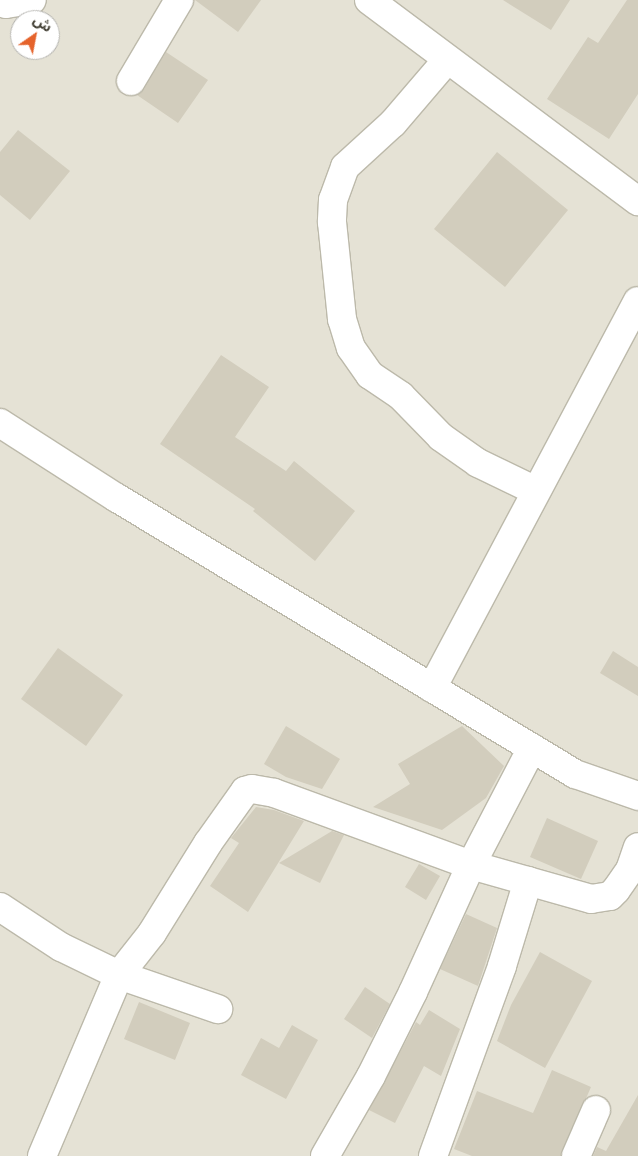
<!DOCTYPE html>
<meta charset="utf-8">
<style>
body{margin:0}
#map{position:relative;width:638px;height:1156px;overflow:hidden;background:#f2f0e7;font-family:"Exo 2","Noto Sans Arabic",sans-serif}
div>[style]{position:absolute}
.residential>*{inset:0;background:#e5e2d5}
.building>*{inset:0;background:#d2cdbd}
.roads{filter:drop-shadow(1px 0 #bcb9aa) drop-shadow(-1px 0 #bcb9aa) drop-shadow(0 1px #bcb9aa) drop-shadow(0 -1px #bcb9aa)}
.minor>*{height:28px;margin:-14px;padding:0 14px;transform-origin:14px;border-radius:14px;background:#fff}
span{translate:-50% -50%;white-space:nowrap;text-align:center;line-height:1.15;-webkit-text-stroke:4.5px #fff;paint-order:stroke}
.north{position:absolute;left:10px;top:10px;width:50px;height:50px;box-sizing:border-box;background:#fff;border:1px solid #b4b3af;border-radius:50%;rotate:33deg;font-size:14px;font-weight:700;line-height:20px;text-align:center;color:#444136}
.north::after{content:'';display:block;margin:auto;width:18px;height:22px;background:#e5632b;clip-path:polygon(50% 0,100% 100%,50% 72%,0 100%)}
</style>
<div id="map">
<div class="residential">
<div style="clip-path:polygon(evenodd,0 0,638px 0,638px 1156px,0 1156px,0 0,20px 20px,50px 20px,50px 50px,20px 50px,20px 20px)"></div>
</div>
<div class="building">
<div style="clip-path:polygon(195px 0,261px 0,238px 32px)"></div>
<div style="clip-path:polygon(503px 0,570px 0,551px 30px)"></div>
<div style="clip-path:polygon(627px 0,638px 0,638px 94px,609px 139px,547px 99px,588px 37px,598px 43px)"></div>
<div style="clip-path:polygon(166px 52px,208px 80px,178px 123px,137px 95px,144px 89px)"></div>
<div style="clip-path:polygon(18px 130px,70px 171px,30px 220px,0 195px,0 152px)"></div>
<div style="clip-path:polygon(497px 152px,568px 210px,505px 287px,434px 229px)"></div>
<div style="clip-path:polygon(221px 355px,269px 387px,235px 437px,286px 471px,294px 461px,355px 511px,315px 561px,253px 511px,255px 509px,160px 444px)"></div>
<div style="clip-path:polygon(58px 648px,123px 695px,86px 746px,21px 699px)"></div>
<div style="clip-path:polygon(613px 651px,638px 667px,638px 696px,600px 673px)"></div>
<div style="clip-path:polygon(286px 726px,340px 759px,322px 789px,286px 777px,264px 764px)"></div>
<div style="clip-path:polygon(462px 726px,504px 766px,486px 798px,442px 830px,373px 807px,410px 784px,398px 764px)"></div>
<div style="clip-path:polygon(256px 807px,274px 810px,304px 821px,248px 912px,210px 886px,239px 843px,231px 838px)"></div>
<div style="clip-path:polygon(547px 818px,598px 841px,581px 879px,530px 857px)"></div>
<div style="clip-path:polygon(332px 831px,344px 835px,320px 883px,279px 863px)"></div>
<div style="clip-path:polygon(419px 864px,440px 876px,426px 900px,405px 887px)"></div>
<div style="clip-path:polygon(466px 914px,497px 928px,478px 986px,440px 969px)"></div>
<div style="clip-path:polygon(540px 952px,592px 981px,545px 1068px,497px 1041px,511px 1005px)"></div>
<div style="clip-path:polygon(365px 987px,390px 1004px,372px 1038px,344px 1019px)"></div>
<div style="clip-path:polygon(139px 1002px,190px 1023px,175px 1060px,124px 1039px)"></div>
<div style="clip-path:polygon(429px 1010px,460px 1029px,441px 1076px,424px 1066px,395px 1123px,369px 1110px,416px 1022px,420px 1025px)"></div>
<div style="clip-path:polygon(292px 1025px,318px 1040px,286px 1099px,241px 1075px,261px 1038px,279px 1048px)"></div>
<div style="clip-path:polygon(552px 1070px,591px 1087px,561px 1156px,472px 1156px,454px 1149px,477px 1091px,533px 1113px)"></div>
<div style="clip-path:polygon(638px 1095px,638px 1156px,593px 1156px,597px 1147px,606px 1151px)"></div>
</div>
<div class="roads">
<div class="minor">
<div style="left:369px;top:0;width:336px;rotate:36.8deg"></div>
<div style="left:0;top:2px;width:6px;rotate:18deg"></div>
<div style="left:6px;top:4px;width:26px;rotate:-9deg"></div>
<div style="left:447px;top:60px;width:83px;rotate:130.6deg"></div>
<div style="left:393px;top:123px;width:65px;rotate:137.5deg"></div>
<div style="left:345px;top:167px;width:35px;rotate:110deg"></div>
<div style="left:333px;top:200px;width:22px;rotate:93deg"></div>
<div style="left:332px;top:222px;width:98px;rotate:84.1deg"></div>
<div style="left:342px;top:319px;width:30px;rotate:73deg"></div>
<div style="left:351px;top:348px;width:33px;rotate:55deg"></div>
<div style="left:370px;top:375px;width:37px;rotate:34deg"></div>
<div style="left:401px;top:396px;width:57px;rotate:45.7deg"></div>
<div style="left:441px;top:437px;width:45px;rotate:35.1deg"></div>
<div style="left:478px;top:463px;width:64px;rotate:25.8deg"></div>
<div style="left:131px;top:81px;width:94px;rotate:-59.3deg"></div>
<div style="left:0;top:423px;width:139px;rotate:32.7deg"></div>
<div style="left:117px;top:498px;width:535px;rotate:31.07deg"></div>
<div style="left:575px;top:774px;width:67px;rotate:19.2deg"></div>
<div style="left:432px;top:688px;width:438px;rotate:-62deg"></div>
<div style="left:0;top:907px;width:73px;rotate:33.3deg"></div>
<div style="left:61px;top:947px;width:64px;rotate:25.8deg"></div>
<div style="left:119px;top:975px;width:105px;rotate:19deg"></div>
<div style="left:42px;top:1156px;width:197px;rotate:-67deg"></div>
<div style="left:119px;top:975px;width:53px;rotate:-51.8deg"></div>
<div style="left:152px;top:933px;width:106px;rotate:-58.1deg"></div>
<div style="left:208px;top:843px;width:64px;rotate:-54.6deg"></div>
<div style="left:245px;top:791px;width:7px;rotate:-16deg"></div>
<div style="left:252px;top:789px;width:22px;rotate:10deg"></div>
<div style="left:274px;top:793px;width:210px;rotate:20.1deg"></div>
<div style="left:471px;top:865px;width:125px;rotate:15.8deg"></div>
<div style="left:591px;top:899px;width:19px;rotate:-9deg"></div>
<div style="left:610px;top:896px;width:8px;rotate:-45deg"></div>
<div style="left:616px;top:890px;width:24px;rotate:-55deg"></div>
<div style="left:630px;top:870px;width:24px;rotate:-71deg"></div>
<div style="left:325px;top:1156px;width:92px;rotate:-60.1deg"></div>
<div style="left:371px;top:1076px;width:94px;rotate:-63.4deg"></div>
<div style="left:413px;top:992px;width:140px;rotate:-65.5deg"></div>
<div style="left:471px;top:865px;width:132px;rotate:-62.5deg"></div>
<div style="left:433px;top:1156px;width:202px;rotate:-70deg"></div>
<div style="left:502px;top:966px;width:89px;rotate:-73deg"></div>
<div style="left:576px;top:1156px;width:50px;rotate:-66.5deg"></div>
</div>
</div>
<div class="north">ش</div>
</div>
